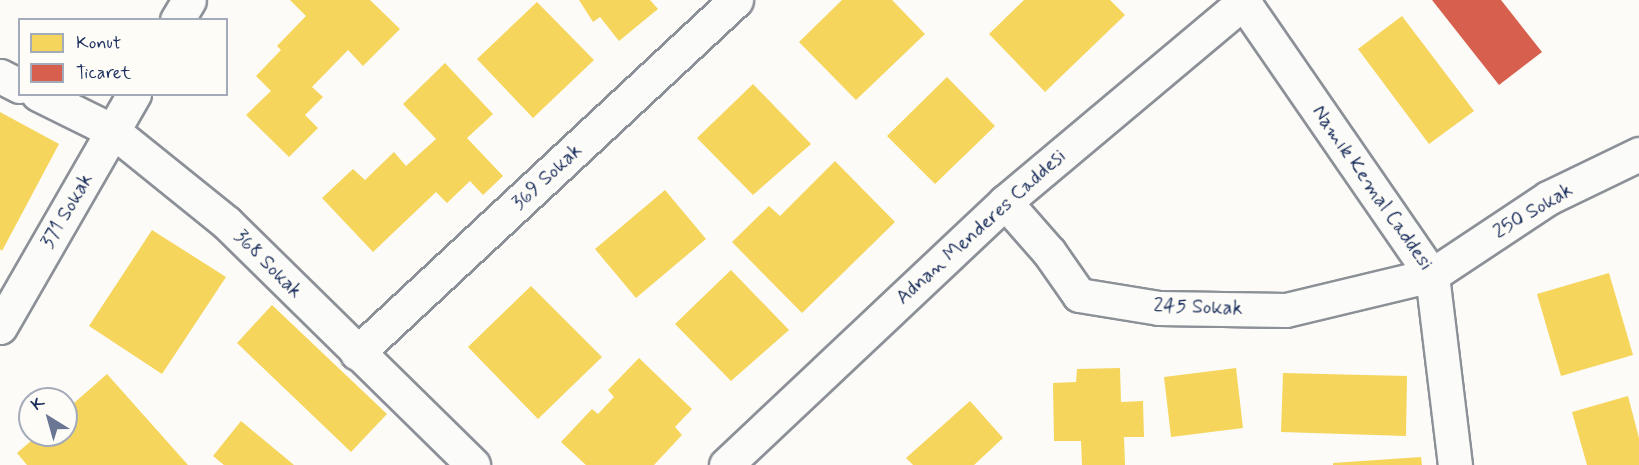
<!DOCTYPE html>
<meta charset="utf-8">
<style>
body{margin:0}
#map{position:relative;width:1639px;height:465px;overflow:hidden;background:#fcfbf8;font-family:Mynerve,sans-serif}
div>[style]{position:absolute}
.homes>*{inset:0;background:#f6d55c}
.shops>*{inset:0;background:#d6604d}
.roads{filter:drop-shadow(2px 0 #8c9097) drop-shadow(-2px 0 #8c9097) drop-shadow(0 2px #8c9097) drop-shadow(0 -2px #8c9097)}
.minor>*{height:33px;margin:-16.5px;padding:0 16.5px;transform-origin:16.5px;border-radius:16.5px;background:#fbfbf9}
span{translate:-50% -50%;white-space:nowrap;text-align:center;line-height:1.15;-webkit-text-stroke:6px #fdfcf7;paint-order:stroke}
.street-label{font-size:20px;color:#1b2f5e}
.legend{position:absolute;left:18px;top:18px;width:210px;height:78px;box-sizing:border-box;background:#fdfcf7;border:2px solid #a3aaba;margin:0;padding:8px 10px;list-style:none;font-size:18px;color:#1b2f5e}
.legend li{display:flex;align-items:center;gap:12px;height:30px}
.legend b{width:30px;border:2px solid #a3aaba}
.north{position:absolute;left:18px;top:387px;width:60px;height:60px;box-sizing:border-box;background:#fdfcf7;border:2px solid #a3aaba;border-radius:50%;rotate:323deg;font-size:16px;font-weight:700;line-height:24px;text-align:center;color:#1b2f5e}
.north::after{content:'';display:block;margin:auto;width:21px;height:27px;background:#6a7694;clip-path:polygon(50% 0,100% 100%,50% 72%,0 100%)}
</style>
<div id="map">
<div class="homes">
<div style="clip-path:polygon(290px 0,370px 0,400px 29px,363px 66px,348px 50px,312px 87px,323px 97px,305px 115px,318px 128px,289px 157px,246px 115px,271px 91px,256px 76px,281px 50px,277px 46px,306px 16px)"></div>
<div style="clip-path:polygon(579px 0,650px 0,658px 9px,619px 41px,600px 17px,593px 22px)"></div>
<div style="clip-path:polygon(842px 0,892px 0,925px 34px,856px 100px,799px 42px)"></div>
<div style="clip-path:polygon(1024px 0,1110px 0,1125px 15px,1045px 92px,989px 34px)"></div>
<div style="clip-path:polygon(537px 2px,594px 60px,533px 118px,477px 59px)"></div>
<div style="clip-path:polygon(1402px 16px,1474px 111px,1429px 144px,1358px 49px)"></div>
<div style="clip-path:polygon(445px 63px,493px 114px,467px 138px,503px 176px,483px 195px,470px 181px,447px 203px,436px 192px,373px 252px,322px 198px,353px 169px,365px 180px,394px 152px,406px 166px,436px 139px,403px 104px)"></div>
<div style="clip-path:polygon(947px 77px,995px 126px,935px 184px,887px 136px)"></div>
<div style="clip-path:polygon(753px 84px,811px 144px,753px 195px,697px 138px)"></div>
<div style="clip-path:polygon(0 112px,59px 144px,2px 251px,0 249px)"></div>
<div style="clip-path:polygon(835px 161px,895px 222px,802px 313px,732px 242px,769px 206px,780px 216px)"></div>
<div style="clip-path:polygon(665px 190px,706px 239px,636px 298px,595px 249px)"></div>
<div style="clip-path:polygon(152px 230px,226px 277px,162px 374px,89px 326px)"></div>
<div style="clip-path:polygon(731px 270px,789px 330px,731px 381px,675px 324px)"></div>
<div style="clip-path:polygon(1609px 273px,1633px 355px,1561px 376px,1537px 294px)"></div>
<div style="clip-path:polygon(531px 286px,602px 357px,538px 419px,468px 347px)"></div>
<div style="clip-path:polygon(272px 305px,387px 414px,351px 452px,237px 343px)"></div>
<div style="clip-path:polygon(639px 358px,692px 409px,675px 427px,682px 435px,654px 465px,586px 465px,561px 442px,592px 409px,598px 414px,614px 397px,608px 390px)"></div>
<div style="clip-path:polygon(1120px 368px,1121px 402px,1143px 401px,1144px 437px,1124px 437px,1125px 465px,1082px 465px,1081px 441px,1054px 441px,1053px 383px,1076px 382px,1077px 369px)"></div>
<div style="clip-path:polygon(1236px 368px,1243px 428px,1171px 437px,1164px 377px)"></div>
<div style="clip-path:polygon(1283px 373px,1407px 376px,1406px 436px,1281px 432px)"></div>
<div style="clip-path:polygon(107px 374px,188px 465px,27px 465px,17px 453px,38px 435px,66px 435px,66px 410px)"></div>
<div style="clip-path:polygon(1628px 396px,1639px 438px,1639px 465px,1587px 465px,1572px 412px)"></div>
<div style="clip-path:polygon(970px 401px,1003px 438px,974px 465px,913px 465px,906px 458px)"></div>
<div style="clip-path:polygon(241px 421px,294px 465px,224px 465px,213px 456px)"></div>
<div style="clip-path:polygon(1421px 457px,1422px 465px,1333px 465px,1333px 463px)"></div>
</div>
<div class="shops">
<div style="clip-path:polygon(1432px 0,1501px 0,1542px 52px,1499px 85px)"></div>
</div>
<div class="roads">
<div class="minor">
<div style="left:1242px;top:0;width:334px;rotate:55.4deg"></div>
<div style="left:1432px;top:275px;width:191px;rotate:83.1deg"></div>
<div style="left:177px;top:20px;width:23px;rotate:-59deg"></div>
<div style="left:0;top:76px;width:22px;rotate:27deg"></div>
<div style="left:38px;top:94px;width:84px;rotate:26.3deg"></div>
<div style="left:113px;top:131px;width:146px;rotate:38.9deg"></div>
<div style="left:227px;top:223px;width:345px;rotate:44.5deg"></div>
<div style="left:1005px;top:202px;width:67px;rotate:48.7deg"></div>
<div style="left:1049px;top:252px;width:52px;rotate:55.1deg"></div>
<div style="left:1079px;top:295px;width:81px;rotate:9.2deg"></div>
<div style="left:1159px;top:308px;width:127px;rotate:0.9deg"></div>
<div style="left:1286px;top:310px;width:150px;rotate:-13.5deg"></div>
<div style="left:1432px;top:275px;width:139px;rotate:-33.6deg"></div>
<div style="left:1548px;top:198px;width:101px;rotate:-25.8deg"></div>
<div style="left:0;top:327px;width:269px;rotate:-60.1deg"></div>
<div style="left:357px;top:353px;width:518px;rotate:-42.97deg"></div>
<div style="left:726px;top:465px;width:383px;rotate:-43.3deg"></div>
<div style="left:1005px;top:202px;width:314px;rotate:-40deg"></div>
</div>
</div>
<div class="street-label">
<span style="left:547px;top:177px;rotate:-43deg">369 Sokak</span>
<span style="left:1372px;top:188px;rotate:55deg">Namık Kemal Caddesi</span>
<span style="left:67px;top:211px;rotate:-60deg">371 Sokak</span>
<span style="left:1533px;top:211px;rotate:-31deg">250 Sokak</span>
<span style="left:981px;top:227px;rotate:-42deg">Adnan Menderes Caddesi</span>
<span style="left:268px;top:264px;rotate:45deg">368 Sokak</span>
<span style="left:1198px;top:307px;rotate:2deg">245 Sokak</span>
</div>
<ul class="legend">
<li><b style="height:16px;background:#f6d55c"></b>Konut</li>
<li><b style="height:16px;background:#d6604d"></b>Ticaret</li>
</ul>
<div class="north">K</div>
</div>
